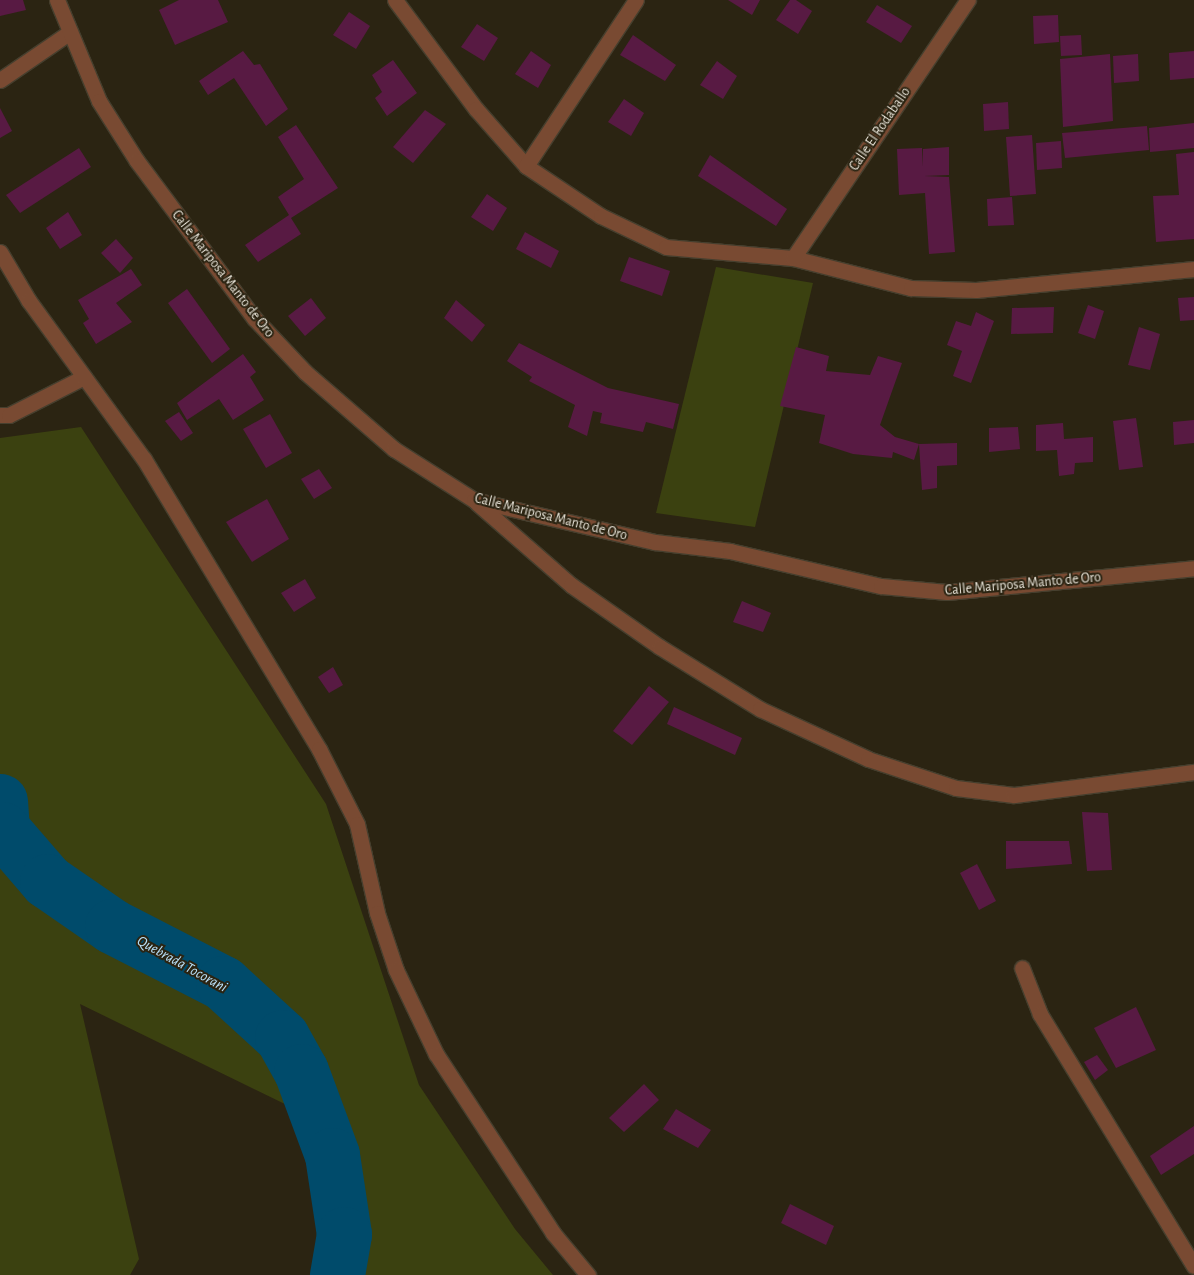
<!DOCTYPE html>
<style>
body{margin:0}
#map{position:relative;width:1194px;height:1275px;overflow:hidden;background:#2b2412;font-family:"Alegreya Sans",sans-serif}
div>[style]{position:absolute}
.green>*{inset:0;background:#3b4110}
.river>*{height:55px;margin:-27.5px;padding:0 27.5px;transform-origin:27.5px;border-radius:27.5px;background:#004b6b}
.building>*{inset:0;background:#581a43}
.roads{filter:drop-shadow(1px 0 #463f2e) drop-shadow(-1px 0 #463f2e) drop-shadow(0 1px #463f2e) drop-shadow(0 -1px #463f2e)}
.service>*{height:15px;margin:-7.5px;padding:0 7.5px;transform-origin:7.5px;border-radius:7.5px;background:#794a32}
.minor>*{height:15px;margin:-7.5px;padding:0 7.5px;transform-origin:7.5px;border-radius:7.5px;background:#794a32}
.tertiary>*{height:15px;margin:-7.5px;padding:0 7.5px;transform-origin:7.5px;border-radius:7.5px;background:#794a32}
span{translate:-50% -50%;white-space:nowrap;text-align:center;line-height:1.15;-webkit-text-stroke:4px #2b2412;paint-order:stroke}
.street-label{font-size:14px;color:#eae5da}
.water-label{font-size:15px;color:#bbe3fc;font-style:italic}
</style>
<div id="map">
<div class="green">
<div style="clip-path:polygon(716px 267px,813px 283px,755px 527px,656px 513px)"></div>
<div style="clip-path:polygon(81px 427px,326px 804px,419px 1085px,515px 1229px,553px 1275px,331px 1275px,319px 1190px,289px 1106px,80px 1004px,139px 1259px,130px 1275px,0 1275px,0 438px)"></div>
</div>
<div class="river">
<div style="left:0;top:801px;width:28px;rotate:86deg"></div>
<div style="left:2px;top:829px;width:69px;rotate:49.1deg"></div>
<div style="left:47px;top:881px;width:79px;rotate:34.7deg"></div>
<div style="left:112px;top:926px;width:125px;rotate:27.2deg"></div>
<div style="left:223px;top:983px;width:80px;rotate:42.5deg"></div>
<div style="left:282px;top:1037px;width:39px;rotate:61deg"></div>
<div style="left:301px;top:1071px;width:90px;rotate:69.7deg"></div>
<div style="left:332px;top:1155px;width:80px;rotate:81.4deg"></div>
<div style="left:344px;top:1234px;width:42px;rotate:99.7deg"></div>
</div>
<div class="building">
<div style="clip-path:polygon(0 0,23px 0,26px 10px,0 16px)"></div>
<div style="clip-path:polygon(179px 0,218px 0,228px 22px,175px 45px,159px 10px)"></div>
<div style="clip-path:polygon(728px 0,760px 0,752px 15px)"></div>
<div style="clip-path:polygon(790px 0,796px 0,812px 11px,798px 34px,776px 20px)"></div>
<div style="clip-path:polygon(877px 5px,912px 26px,901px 43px,866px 22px)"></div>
<div style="clip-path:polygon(349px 12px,370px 26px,356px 49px,333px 35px)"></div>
<div style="clip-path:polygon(1058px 15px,1059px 42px,1034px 44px,1033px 16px)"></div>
<div style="clip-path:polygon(477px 24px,498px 38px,484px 61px,461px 47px)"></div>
<div style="clip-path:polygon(633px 35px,676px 65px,665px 81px,620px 55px)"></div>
<div style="clip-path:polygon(1081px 35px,1082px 55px,1061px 56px,1060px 36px)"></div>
<div style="clip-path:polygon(243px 51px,254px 65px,260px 64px,288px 109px,266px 126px,234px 78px,208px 95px,199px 81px)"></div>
<div style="clip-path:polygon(531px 51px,551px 65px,538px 88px,515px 74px)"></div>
<div style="clip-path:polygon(1194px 51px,1194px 78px,1170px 80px,1169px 53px)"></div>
<div style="clip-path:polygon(1110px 54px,1113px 121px,1063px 127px,1060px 59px)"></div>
<div style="clip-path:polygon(1138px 54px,1139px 81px,1114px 83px,1113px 56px)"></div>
<div style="clip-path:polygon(393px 60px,417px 93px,387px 116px,375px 98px,382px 92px,372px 75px)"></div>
<div style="clip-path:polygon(717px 61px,737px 76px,723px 99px,700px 85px)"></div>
<div style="clip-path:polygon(624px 99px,644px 113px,631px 136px,608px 122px)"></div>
<div style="clip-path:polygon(1008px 102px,1009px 129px,984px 131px,983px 104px)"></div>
<div style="clip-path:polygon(0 108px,12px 131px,0 138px)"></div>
<div style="clip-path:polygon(425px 110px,446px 124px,413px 163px,393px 147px)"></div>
<div style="clip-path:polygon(1194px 123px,1194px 148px,1150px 152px,1149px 128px)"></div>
<div style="clip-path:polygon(296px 125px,338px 188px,291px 218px,301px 234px,258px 262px,245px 245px,289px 215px,278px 197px,304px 179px,278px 137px)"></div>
<div style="clip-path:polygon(1147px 126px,1149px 150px,1065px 158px,1062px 133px)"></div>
<div style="clip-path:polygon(1032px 135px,1036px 194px,1010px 196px,1006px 137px)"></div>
<div style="clip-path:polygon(1061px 141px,1062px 168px,1037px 170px,1036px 143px)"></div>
<div style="clip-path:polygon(949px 147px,949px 175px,924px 176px,949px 177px,955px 252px,929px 254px,925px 193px,899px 195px,897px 149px,922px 148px,923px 167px,923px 149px)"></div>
<div style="clip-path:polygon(79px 148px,91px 167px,20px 213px,6px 195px)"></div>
<div style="clip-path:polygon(1194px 152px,1194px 239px,1156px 242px,1153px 196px,1179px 195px,1176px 154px)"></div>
<div style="clip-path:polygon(710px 155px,787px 209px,776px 226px,698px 176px)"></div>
<div style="clip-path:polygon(487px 194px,507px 208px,493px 231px,471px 217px)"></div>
<div style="clip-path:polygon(1012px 197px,1014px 225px,988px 226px,987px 199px)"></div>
<div style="clip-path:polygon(68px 212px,82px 235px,60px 249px,46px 228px)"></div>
<div style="clip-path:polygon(525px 232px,559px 251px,551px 268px,516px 249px)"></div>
<div style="clip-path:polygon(116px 239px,133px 258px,120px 273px,101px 253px)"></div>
<div style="clip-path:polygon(629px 257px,670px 271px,662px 296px,620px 281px)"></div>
<div style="clip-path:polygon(131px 269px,142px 285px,116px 303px,132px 322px,96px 344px,83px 323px,89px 319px,78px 300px)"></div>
<div style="clip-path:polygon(187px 289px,230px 349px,212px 363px,168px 303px)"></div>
<div style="clip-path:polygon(1194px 297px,1194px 320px,1180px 321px,1178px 298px)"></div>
<div style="clip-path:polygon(311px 298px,326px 318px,305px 336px,288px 316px)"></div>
<div style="clip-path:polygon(456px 300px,485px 325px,472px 342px,444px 318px)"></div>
<div style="clip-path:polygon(1088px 305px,1104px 311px,1095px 339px,1078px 333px)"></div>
<div style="clip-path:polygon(1054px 307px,1053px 333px,1011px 334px,1012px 308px)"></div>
<div style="clip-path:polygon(976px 312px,994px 321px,971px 383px,953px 376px,962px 351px,947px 345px,956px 321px,971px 326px)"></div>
<div style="clip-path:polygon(1139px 327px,1160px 334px,1150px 370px,1128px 365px)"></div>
<div style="clip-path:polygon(519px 343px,608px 388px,679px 404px,673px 429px,646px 422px,643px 432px,600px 423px,602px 413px,593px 411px,587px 436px,568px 427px,575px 405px,529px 381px,532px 377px,507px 361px)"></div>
<div style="clip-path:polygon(796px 347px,829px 356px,826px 371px,870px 375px,878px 356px,902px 363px,880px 425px,895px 437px,919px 444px,914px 460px,893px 452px,892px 458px,853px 454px,819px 443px,825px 415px,780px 406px)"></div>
<div style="clip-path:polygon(243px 354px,256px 372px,250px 377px,264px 400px,233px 420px,219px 399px,187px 420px,177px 403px)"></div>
<div style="clip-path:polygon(179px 412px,193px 433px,181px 441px,165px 421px)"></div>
<div style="clip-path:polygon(270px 414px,292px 453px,266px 468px,243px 429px)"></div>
<div style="clip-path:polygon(1136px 418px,1143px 467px,1119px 470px,1113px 421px)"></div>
<div style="clip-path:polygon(1194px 420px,1194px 443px,1174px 445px,1173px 422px)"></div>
<div style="clip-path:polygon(1063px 423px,1064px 439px,1093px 437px,1093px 462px,1075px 463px,1074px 474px,1059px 476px,1057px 450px,1036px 451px,1036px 425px)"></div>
<div style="clip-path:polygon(1018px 427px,1020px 449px,989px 452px,989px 428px)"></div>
<div style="clip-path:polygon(957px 443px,957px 465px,937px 466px,937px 488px,922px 490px,919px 444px)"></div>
<div style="clip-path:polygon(319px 469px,332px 488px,314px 499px,301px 479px)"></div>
<div style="clip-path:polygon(267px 499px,289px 539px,252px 562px,226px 522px)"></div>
<div style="clip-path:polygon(305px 579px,316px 598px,294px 612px,281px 593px)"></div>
<div style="clip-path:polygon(742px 601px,771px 613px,763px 632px,733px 622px)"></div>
<div style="clip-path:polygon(333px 667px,343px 685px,329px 693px,318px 677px)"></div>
<div style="clip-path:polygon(649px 686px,669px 702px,632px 745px,613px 731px)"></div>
<div style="clip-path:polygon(674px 707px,742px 738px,735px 755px,667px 724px)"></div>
<div style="clip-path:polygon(1082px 812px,1108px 813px,1112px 870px,1087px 871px)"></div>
<div style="clip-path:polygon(1006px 841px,1069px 841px,1072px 864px,1006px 869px)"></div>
<div style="clip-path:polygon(977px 864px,996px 901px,979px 910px,960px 873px)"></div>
<div style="clip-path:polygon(1136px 1007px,1156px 1050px,1116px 1068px,1094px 1028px)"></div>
<div style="clip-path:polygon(1097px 1055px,1108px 1070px,1095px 1080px,1084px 1062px)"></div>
<div style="clip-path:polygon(644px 1084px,659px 1100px,624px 1132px,609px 1118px)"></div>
<div style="clip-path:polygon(676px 1109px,711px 1130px,698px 1148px,663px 1129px)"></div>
<div style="clip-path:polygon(1194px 1126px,1194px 1154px,1161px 1175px,1150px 1156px)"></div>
<div style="clip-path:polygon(790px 1204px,834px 1226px,826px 1245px,781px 1223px)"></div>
</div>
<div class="roads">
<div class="service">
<div style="left:0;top:80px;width:85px;rotate:-34.4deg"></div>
<div style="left:0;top:415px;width:9px"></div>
<div style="left:9px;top:415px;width:84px;rotate:-26.9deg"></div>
<div style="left:1022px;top:968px;width:49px;rotate:68.6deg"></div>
<div style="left:1040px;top:1014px;width:295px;rotate:58.6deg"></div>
</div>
<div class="minor">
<div style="left:57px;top:0;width:109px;rotate:67.4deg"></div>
<div style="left:99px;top:101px;width:71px;rotate:57.7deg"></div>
<div style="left:137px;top:161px;width:196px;rotate:53.3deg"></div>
<div style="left:254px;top:318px;width:74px;rotate:46.6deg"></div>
<div style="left:305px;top:372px;width:118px;rotate:40.9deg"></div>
<div style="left:394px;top:449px;width:95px;rotate:32.5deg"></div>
<div style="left:474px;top:500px;width:186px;rotate:13.1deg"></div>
<div style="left:655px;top:542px;width:76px;rotate:6.8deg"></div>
<div style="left:730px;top:551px;width:155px;rotate:13.1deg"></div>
<div style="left:881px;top:586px;width:66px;rotate:5.2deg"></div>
<div style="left:947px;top:592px;width:248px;rotate:-5.5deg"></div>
<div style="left:395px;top:0;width:136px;rotate:53.4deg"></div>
<div style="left:476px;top:109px;width:76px;rotate:48.7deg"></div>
<div style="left:526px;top:166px;width:90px;rotate:33.7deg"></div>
<div style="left:601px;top:216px;width:72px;rotate:25.5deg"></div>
<div style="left:666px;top:247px;width:127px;rotate:5deg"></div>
<div style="left:793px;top:258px;width:122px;rotate:14.3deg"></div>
<div style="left:911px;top:288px;width:65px;rotate:1.8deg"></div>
<div style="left:976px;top:290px;width:219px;rotate:-5.5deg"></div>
<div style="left:526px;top:166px;width:199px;rotate:-56.5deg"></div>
<div style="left:793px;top:258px;width:312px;rotate:-55.9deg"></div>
<div style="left:477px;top:503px;width:125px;rotate:41.1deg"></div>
<div style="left:571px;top:585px;width:108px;rotate:34.9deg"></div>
<div style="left:660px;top:647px;width:118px;rotate:31.8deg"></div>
<div style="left:760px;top:709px;width:119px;rotate:24.8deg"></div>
<div style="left:868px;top:759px;width:93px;rotate:18.2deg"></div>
<div style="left:956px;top:788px;width:58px;rotate:6.9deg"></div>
<div style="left:1014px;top:795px;width:181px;rotate:-7.3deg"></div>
</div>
<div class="tertiary">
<div style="left:0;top:252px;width:57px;rotate:59.4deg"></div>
<div style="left:29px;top:301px;width:195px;rotate:54deg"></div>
<div style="left:144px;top:459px;width:339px;rotate:58.9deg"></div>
<div style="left:319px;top:749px;width:84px;rotate:63.1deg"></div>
<div style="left:357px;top:824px;width:91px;rotate:77.3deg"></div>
<div style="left:377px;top:913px;width:60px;rotate:71.6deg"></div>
<div style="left:396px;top:970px;width:93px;rotate:64.5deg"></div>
<div style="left:436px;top:1054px;width:214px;rotate:56.8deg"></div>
<div style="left:553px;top:1233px;width:55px;rotate:50.2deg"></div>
</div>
</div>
<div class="street-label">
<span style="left:880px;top:129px;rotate:-56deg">Calle El Rodaballo</span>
<span style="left:223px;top:274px;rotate:52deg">Calle Mariposa Manto de Oro</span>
<span style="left:551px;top:517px;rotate:14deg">Calle Mariposa Manto de Oro</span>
<span style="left:1023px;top:584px;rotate:-5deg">Calle Mariposa Manto de Oro</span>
</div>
<div class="water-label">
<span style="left:182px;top:964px;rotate:29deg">Quebrada Tocorani</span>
</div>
</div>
